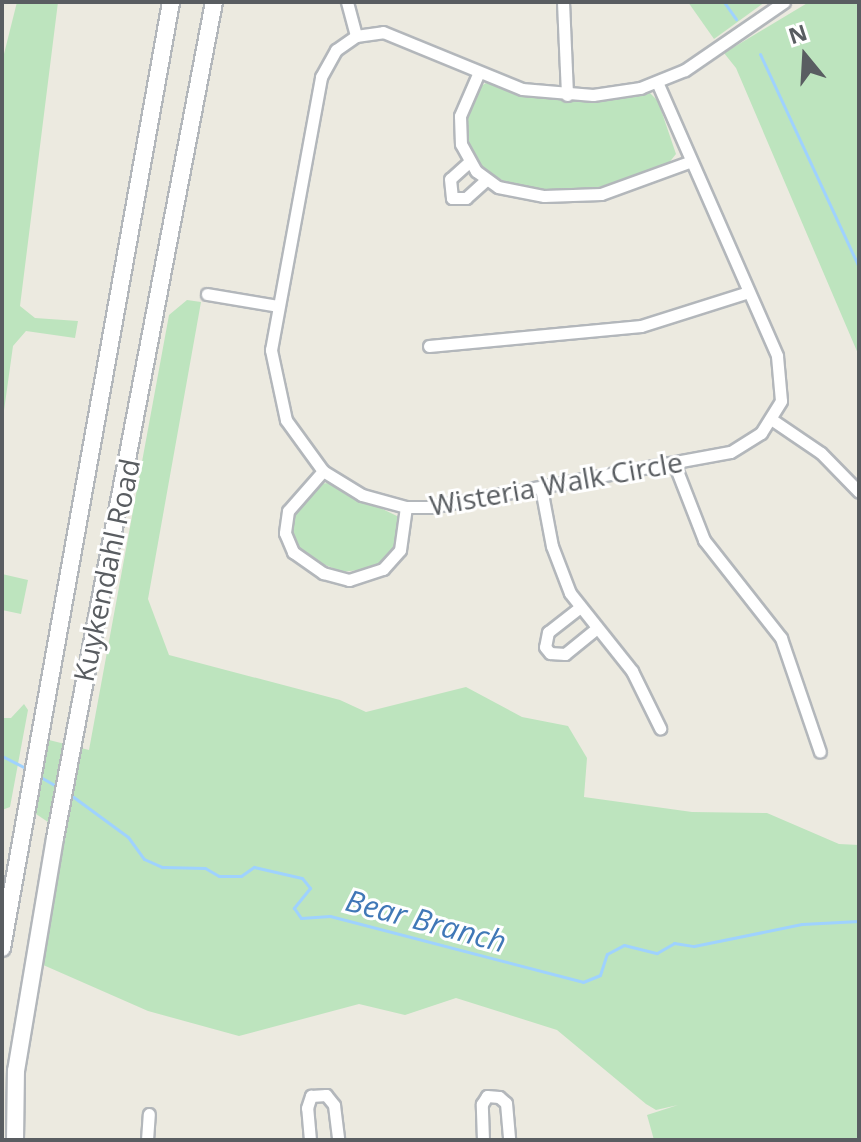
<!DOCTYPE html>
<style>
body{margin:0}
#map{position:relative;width:861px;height:1142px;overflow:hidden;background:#eceae0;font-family:"Open Sans",sans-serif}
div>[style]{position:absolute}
.green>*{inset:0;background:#bde4be}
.stream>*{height:3px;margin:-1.5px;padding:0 1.5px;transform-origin:1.5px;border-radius:1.5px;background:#9fd2fe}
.roads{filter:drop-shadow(2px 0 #b3b7bb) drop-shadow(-2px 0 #b3b7bb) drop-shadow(0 2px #b3b7bb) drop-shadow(0 -2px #b3b7bb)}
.minor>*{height:11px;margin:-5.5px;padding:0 5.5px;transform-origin:5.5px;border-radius:5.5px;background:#fff}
.secondary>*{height:16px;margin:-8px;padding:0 8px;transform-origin:8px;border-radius:8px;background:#fff}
span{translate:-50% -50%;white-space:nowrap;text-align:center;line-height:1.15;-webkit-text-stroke:6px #fff;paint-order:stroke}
.street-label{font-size:28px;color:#595d61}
.water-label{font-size:30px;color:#4078b7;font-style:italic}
.frame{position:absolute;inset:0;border:4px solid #595d61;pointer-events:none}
.north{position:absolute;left:765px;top:16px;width:80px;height:80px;-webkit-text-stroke:6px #fff;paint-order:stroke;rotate:342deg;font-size:22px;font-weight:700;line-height:32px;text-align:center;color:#595d61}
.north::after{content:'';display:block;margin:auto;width:28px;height:36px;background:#595d61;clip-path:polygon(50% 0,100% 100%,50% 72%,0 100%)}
</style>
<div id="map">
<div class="green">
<div style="clip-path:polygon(17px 2px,58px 2px,20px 306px,35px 318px,78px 321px,75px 338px,26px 331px,13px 346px,2px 425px,2px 62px)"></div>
<div style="clip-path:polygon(688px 2px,765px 2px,714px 39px)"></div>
<div style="clip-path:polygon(809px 2px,859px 2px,859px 356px,736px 68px,724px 53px)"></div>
<div style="clip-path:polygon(486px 83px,566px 101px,649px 92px,658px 101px,676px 154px,668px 164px,633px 178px,595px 188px,549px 190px,509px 184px,480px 167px,468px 147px,468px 107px,475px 90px)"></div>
<div style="clip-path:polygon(187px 300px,201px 302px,148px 599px,169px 655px,340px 700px,366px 712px,466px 687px,522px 717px,568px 726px,587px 758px,584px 797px,692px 812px,767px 813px,839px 844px,859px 845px,859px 1140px,654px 1140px,647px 1115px,678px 1105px,656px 1110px,646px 1104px,557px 1030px,456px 998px,405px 1015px,359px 1004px,239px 1036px,148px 1011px,25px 957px,53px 860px,51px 824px,33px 812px,45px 739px,89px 750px,169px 315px)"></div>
<div style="clip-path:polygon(329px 483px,399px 517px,396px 546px,375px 568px,342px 572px,304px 556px,293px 543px,293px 512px,317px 484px)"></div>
<div style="clip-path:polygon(2px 574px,28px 580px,21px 614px,2px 610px)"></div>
<div style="clip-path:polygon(24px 704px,28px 710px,10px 807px,2px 810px,2px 718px,11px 718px)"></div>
</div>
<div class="stream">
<div style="left:724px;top:2px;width:21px;rotate:55deg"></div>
<div style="left:760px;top:54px;width:235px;rotate:65.1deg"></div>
<div style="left:2px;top:756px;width:28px;rotate:27deg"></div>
<div style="left:37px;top:775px;width:24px;rotate:30deg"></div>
<div style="left:68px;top:793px;width:74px;rotate:36.3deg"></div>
<div style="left:128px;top:837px;width:27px;rotate:54deg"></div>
<div style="left:144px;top:859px;width:20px;rotate:24deg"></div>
<div style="left:162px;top:867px;width:43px;rotate:1.3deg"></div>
<div style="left:205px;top:868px;width:16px;rotate:30deg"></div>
<div style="left:219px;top:876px;width:22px"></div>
<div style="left:241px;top:876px;width:16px;rotate:-35deg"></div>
<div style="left:254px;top:867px;width:49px;rotate:12.9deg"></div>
<div style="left:302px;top:878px;width:13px;rotate:51deg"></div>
<div style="left:310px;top:888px;width:26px;rotate:129deg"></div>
<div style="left:294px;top:908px;width:12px;rotate:55deg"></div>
<div style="left:301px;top:918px;width:29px;rotate:-4deg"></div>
<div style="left:330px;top:916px;width:261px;rotate:14.6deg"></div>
<div style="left:583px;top:982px;width:18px;rotate:-22deg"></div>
<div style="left:600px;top:975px;width:22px;rotate:-72deg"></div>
<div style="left:607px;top:954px;width:19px;rotate:-28deg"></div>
<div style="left:624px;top:945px;width:34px;rotate:14deg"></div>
<div style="left:657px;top:953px;width:20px;rotate:-30deg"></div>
<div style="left:674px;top:943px;width:20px;rotate:9deg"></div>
<div style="left:694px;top:946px;width:110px;rotate:-11.5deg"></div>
<div style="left:802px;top:924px;width:57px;rotate:-3deg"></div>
</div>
<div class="roads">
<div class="minor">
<div style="left:347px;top:2px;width:35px;rotate:75deg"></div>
<div style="left:563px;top:2px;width:93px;rotate:87.5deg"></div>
<div style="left:479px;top:72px;width:48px;rotate:113.4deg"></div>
<div style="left:460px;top:116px;width:28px;rotate:88deg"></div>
<div style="left:461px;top:144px;width:31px;rotate:61deg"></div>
<div style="left:476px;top:171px;width:27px;rotate:36deg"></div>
<div style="left:498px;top:187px;width:47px;rotate:11.1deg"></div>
<div style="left:544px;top:196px;width:57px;rotate:-2deg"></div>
<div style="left:601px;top:194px;width:94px;rotate:-20deg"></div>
<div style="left:657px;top:82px;width:299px;rotate:66.3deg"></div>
<div style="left:777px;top:356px;width:45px;rotate:84.9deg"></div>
<div style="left:781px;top:401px;width:38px;rotate:122deg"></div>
<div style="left:761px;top:433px;width:36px;rotate:148deg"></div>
<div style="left:730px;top:452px;width:304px;rotate:169.6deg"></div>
<div style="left:431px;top:507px;width:25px;rotate:180deg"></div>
<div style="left:406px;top:507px;width:46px;rotate:-164.7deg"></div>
<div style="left:362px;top:495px;width:46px;rotate:-148.4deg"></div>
<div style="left:323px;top:471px;width:63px;rotate:-126deg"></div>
<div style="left:286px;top:420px;width:72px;rotate:-102.1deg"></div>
<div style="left:271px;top:350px;width:278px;rotate:-79.6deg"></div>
<div style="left:321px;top:77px;width:31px;rotate:-61deg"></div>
<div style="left:336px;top:50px;width:24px;rotate:-35deg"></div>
<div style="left:356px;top:36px;width:27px;rotate:-8deg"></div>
<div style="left:383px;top:32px;width:150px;rotate:22.3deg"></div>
<div style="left:522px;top:89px;width:71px;rotate:4.8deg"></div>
<div style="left:593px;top:95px;width:48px;rotate:-8.5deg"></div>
<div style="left:640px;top:88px;width:48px;rotate:-21.8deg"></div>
<div style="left:685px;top:70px;width:120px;rotate:-34.5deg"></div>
<div style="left:469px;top:162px;width:25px;rotate:138deg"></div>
<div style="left:450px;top:179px;width:19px;rotate:84deg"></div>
<div style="left:452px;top:198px;width:14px"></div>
<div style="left:466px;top:198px;width:27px;rotate:-42deg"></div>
<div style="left:207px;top:294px;width:72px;rotate:9.6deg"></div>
<div style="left:429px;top:346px;width:213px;rotate:-5.4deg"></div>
<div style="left:641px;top:326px;width:112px;rotate:-17.6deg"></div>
<div style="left:771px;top:419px;width:60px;rotate:34.2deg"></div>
<div style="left:821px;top:453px;width:54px;rotate:45.7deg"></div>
<div style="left:674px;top:463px;width:83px;rotate:68.7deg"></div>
<div style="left:704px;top:540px;width:125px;rotate:51.8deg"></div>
<div style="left:781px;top:638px;width:120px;rotate:71.1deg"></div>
<div style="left:323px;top:471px;width:53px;rotate:131.2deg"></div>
<div style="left:288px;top:511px;width:22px;rotate:98deg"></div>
<div style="left:285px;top:533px;width:21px;rotate:67deg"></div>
<div style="left:293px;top:552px;width:37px;rotate:35deg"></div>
<div style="left:323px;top:573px;width:27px;rotate:15deg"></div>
<div style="left:349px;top:580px;width:36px;rotate:-18deg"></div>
<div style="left:383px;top:569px;width:25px;rotate:-48deg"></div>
<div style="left:400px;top:550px;width:43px;rotate:-82.1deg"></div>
<div style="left:541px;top:488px;width:59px;rotate:79.3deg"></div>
<div style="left:552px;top:546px;width:50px;rotate:69deg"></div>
<div style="left:570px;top:593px;width:100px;rotate:51.5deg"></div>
<div style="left:632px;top:671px;width:64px;rotate:63.8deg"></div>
<div style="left:579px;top:608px;width:39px;rotate:142deg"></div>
<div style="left:548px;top:632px;width:15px;rotate:101deg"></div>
<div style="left:545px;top:647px;width:8px;rotate:50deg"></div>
<div style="left:550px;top:653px;width:15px;rotate:4deg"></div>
<div style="left:565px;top:654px;width:40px;rotate:-39deg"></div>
<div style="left:147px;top:1140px;width:26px;rotate:-86deg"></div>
<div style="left:310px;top:1140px;width:32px;rotate:-95deg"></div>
<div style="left:307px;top:1108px;width:13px;rotate:-72deg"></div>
<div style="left:311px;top:1096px;width:15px;rotate:-4deg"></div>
<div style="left:326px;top:1095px;width:13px;rotate:51deg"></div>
<div style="left:334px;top:1105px;width:35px;rotate:83deg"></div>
<div style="left:483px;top:1140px;width:36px;rotate:-92deg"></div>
<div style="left:482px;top:1104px;width:9px;rotate:-58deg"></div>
<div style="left:487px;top:1096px;width:12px;rotate:5deg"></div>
<div style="left:499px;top:1097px;width:9px;rotate:41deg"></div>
<div style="left:506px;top:1103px;width:37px;rotate:85deg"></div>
</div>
<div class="secondary">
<div style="left:2px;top:948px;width:961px;rotate:-79.87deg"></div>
<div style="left:15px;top:1140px;width:69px;rotate:-89.2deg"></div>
<div style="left:16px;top:1071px;width:236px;rotate:-80.5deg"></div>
<div style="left:55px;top:838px;width:851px;rotate:-79.23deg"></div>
</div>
</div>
<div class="street-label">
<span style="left:556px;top:483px;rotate:-10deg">Wisteria Walk Circle</span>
<span style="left:106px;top:570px;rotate:-78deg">Kuykendahl Road</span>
</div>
<div class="water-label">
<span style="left:426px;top:921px;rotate:15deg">Bear Branch</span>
</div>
<div class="frame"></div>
<div class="north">N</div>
</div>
